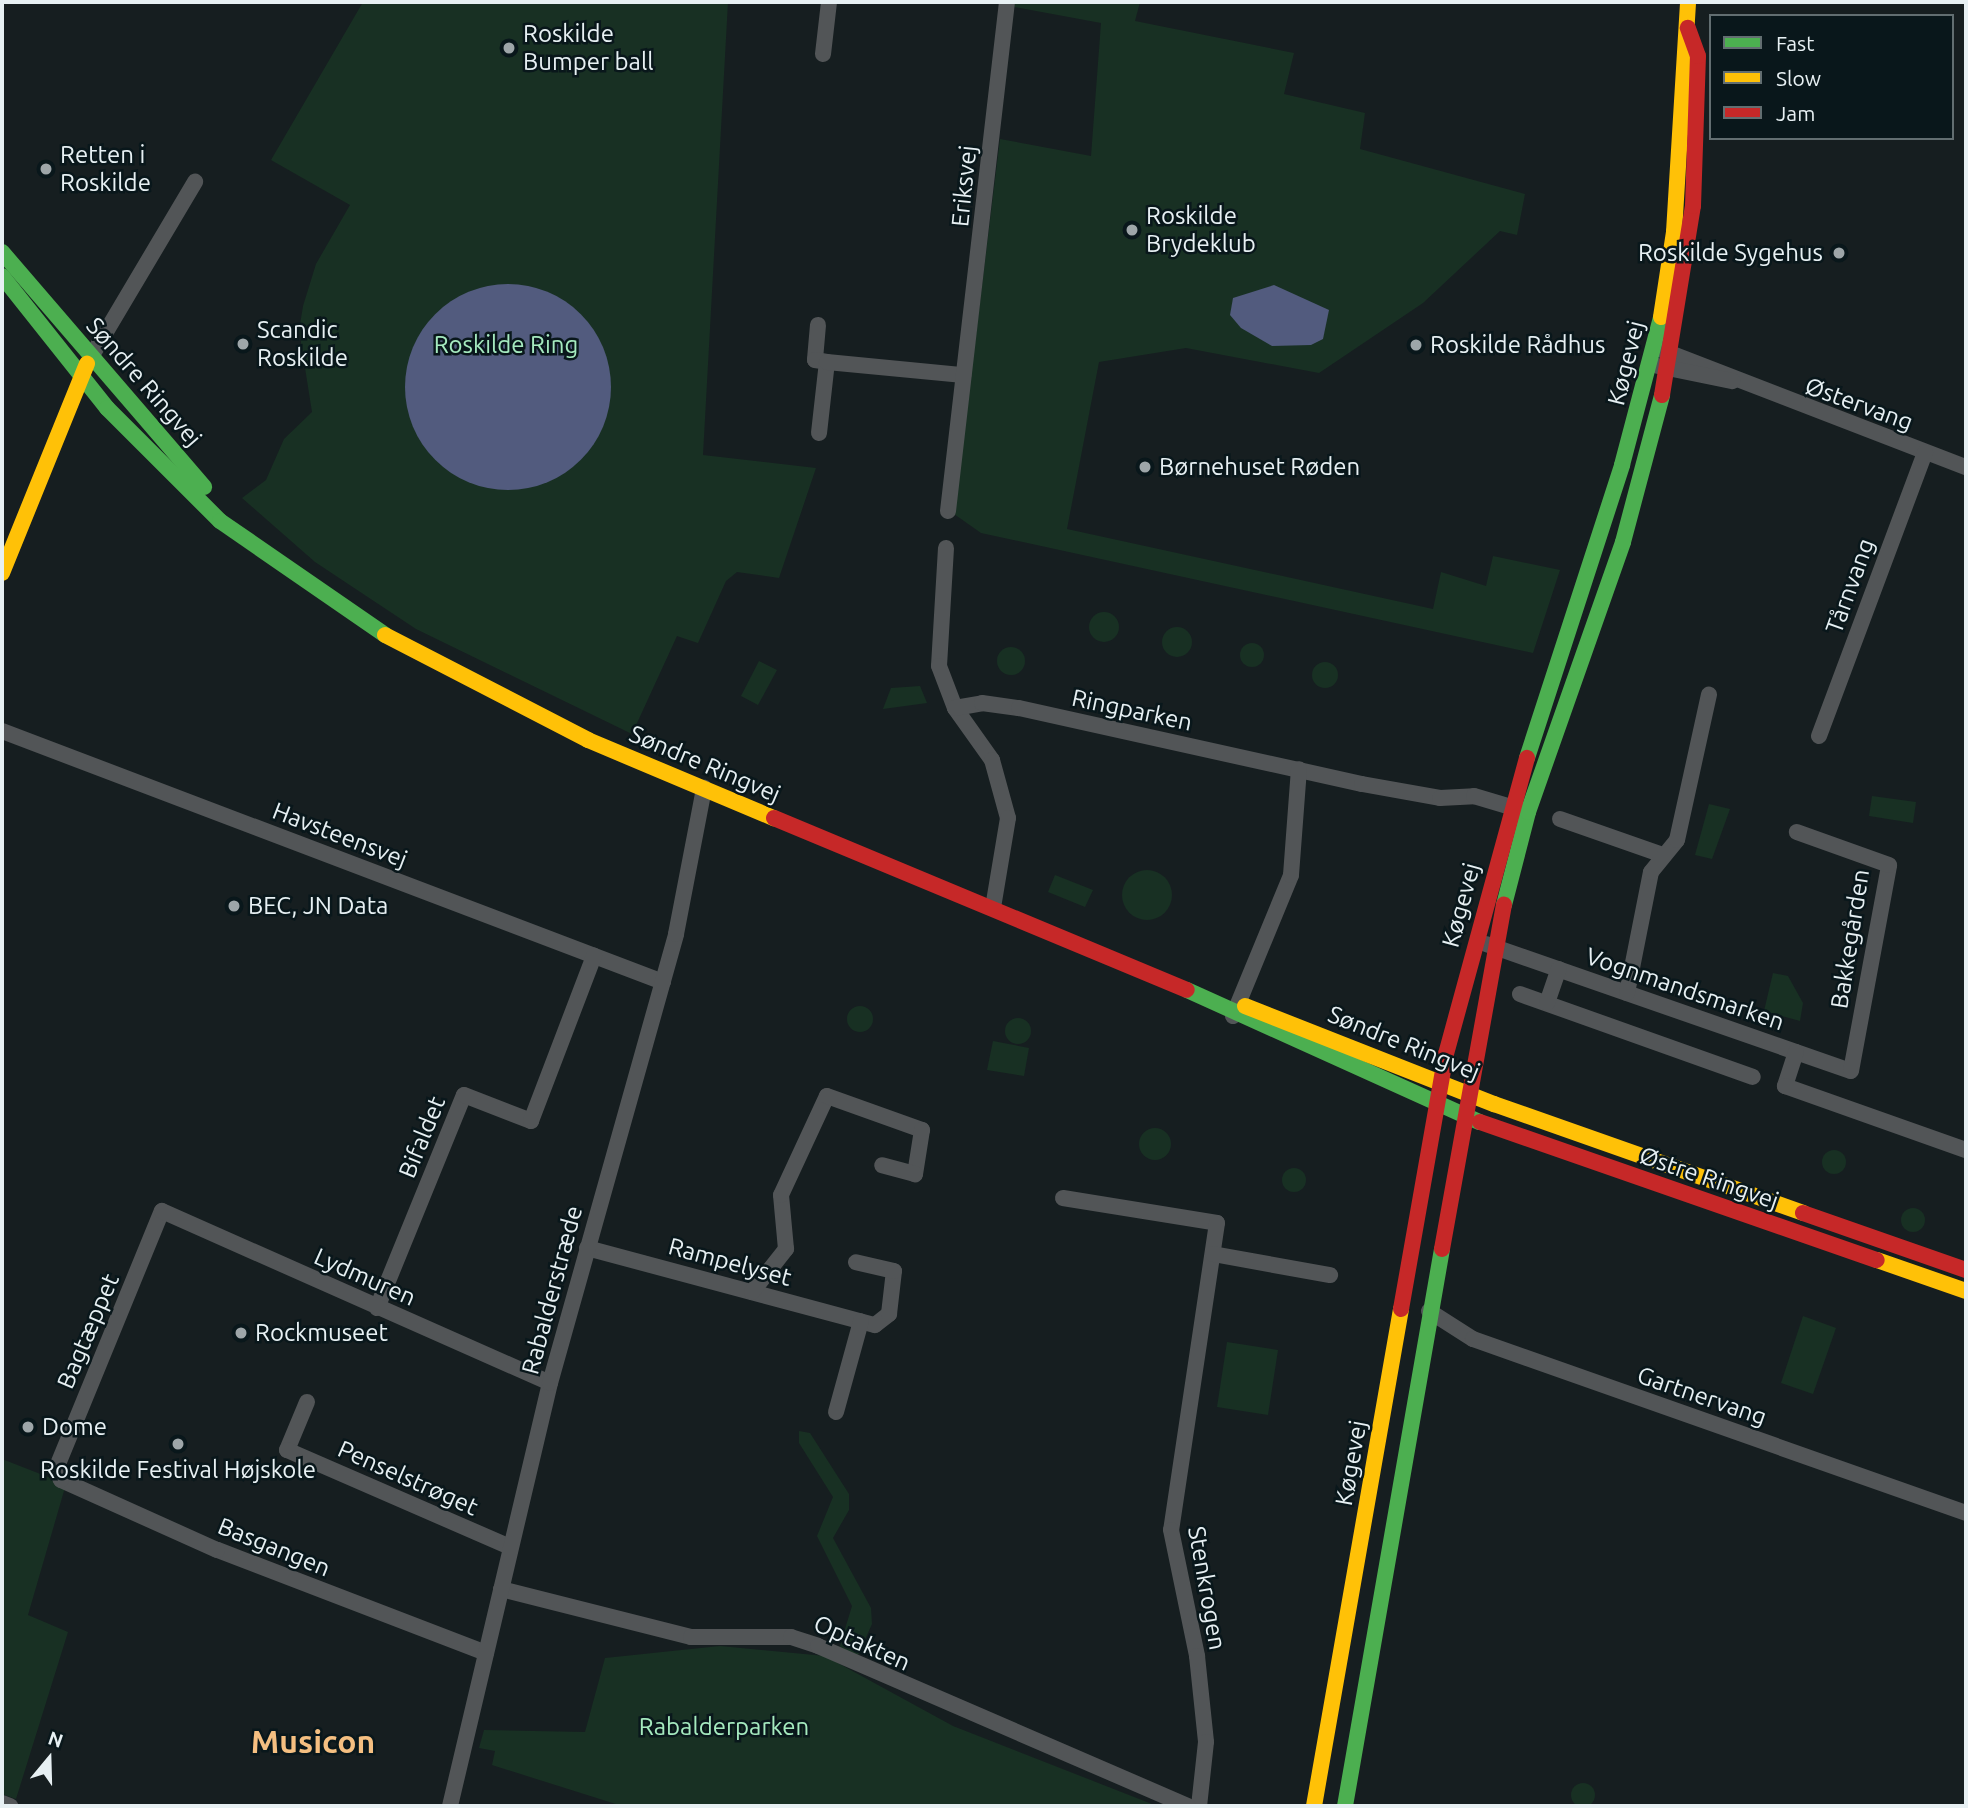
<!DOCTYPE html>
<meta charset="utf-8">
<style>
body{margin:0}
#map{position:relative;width:1968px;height:1808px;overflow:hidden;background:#161e20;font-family:Ubuntu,sans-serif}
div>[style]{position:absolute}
.green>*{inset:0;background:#183023}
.round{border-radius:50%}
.water>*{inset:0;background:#525b7e}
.street>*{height:16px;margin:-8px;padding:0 8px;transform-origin:8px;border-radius:8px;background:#525557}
.fast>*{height:16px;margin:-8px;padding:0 8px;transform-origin:8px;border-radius:8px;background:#4caf50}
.slow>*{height:16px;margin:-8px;padding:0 8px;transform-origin:8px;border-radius:8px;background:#ffc107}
.jam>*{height:16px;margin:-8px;padding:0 8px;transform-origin:8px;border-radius:8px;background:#c62828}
.dots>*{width:19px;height:19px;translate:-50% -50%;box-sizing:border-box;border:4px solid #09171b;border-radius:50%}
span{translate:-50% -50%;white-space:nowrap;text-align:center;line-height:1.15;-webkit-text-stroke:5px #09171b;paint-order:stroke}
.poi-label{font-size:24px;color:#e7f0f3}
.left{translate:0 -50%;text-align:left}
.right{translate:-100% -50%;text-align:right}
.street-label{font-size:24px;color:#e7f0f3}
.park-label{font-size:24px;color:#a5eabf}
.district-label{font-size:32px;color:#f5bf81;font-weight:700}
.frame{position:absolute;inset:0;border:4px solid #e7f0f3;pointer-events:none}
.legend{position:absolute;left:1709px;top:14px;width:245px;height:126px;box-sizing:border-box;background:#09171b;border:2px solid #626e71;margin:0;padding:9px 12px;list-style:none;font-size:21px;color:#e7f0f3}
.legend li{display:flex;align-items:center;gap:14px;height:35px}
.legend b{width:35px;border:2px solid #626e71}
.north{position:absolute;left:14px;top:1724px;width:70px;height:70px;-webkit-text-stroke:5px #09171b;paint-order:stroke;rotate:19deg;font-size:19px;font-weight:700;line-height:28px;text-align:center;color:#e7f0f3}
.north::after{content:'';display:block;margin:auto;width:24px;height:32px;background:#e7f0f3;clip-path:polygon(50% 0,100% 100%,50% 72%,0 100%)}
</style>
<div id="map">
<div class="green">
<div style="clip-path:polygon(363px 2px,728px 2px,703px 455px,816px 468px,779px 578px,737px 572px,726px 581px,698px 643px,677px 636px,632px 734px,416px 629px,315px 562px,242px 498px,266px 480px,284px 439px,312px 412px,299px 330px,303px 306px,316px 264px,350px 205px,271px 160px)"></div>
<div style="clip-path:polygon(1015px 2px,1140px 2px,1135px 21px,1294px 53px,1284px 94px,1365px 113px,1360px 149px,1525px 194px,1517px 235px,1500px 231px,1423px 303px,1319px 373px,1186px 348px,1099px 362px,1067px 529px,1433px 609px,1441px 572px,1486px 586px,1493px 556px,1560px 570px,1533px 653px,981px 533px,954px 514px,1000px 139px,1091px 156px,1101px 23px,1014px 7px)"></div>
<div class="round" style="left:1089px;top:612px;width:30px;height:30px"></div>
<div class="round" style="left:1162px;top:627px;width:30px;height:30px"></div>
<div class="round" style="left:1240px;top:643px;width:24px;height:24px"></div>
<div class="round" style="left:997px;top:647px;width:28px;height:28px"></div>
<div style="clip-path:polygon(759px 661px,777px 670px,758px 705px,741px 696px)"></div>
<div class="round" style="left:1312px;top:662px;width:26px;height:26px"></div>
<div style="clip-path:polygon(920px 686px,927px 703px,883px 709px,891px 688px)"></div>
<div style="clip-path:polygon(1872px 796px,1916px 802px,1913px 823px,1869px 816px)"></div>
<div style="clip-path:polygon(1709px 804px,1730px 809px,1712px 859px,1695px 855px)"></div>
<div class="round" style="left:1122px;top:870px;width:50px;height:50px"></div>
<div style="clip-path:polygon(1055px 875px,1093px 890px,1085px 907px,1048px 892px)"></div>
<div style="clip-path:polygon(1773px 973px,1788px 976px,1803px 1003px,1800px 1021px,1764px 1011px)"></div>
<div class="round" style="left:847px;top:1006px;width:26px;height:26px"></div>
<div class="round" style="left:1005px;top:1018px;width:26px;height:26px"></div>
<div style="clip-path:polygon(993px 1041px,1029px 1048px,1024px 1076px,987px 1070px)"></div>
<div class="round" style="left:1139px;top:1128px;width:32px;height:32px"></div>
<div class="round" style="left:1822px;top:1150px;width:24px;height:24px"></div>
<div class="round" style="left:1282px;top:1168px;width:24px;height:24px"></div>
<div class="round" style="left:1901px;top:1208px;width:24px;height:24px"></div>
<div style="clip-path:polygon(1803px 1316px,1836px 1328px,1813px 1394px,1781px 1383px)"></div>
<div style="clip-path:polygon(1227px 1342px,1278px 1350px,1268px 1415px,1217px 1407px)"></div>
<div style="clip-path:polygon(799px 1431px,810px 1433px,849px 1494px,849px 1510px,833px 1538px,871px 1608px,872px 1624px,855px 1662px,838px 1652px,852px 1606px,817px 1536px,833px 1497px,799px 1443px)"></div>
<div style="clip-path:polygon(2px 1459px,66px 1484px,28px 1615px,68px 1632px,16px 1799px,2px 1794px)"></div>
<div style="clip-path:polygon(720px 1646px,825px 1656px,953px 1726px,1157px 1806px,622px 1806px,492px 1765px,495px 1751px,479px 1748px,484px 1730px,585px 1732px,605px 1658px)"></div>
<div class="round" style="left:1571px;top:1783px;width:24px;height:24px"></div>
</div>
<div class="water">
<div class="round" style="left:405px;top:284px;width:206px;height:206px"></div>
<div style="clip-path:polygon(1274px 285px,1329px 310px,1323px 339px,1311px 345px,1272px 346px,1241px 328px,1230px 315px,1233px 298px)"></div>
</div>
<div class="street">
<div style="left:823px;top:54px;width:52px;rotate:-83.4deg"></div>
<div style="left:818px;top:325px;width:35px;rotate:95deg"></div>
<div style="left:815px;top:360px;width:12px;rotate:9deg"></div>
<div style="left:1662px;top:350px;width:326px;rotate:21.1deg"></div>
<div style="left:91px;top:357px;width:204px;rotate:-59.3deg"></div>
<div style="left:1658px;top:366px;width:76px;rotate:11.5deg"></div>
<div style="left:819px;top:433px;width:71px;rotate:-83.6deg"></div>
<div style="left:827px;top:362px;width:137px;rotate:5.5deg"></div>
<div style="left:948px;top:511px;width:512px;rotate:-83.39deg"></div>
<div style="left:946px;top:548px;width:118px;rotate:93.4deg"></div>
<div style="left:939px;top:666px;width:45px;rotate:69.1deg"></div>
<div style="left:955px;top:708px;width:64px;rotate:54.6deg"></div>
<div style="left:992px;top:760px;width:60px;rotate:74.6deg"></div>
<div style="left:1008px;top:818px;width:91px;rotate:99.5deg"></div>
<div style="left:955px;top:708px;width:27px;rotate:-10deg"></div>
<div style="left:982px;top:703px;width:37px;rotate:8deg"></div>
<div style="left:1019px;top:708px;width:351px;rotate:12.5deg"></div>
<div style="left:1362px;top:784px;width:79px;rotate:10.2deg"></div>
<div style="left:1440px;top:798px;width:34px;rotate:-3deg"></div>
<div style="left:1474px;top:796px;width:49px;rotate:16.6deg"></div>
<div style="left:2px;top:731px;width:707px;rotate:20.79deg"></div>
<div style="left:1819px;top:736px;width:303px;rotate:-69.5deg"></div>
<div style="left:1560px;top:819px;width:109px;rotate:19.3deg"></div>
<div style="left:1486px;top:944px;width:386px;rotate:19.2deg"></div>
<div style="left:1851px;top:1071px;width:209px;rotate:-79.5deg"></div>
<div style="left:1889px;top:865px;width:98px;rotate:-160.3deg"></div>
<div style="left:1627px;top:993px;width:123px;rotate:-78.8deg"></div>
<div style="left:1651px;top:872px;width:41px;rotate:-50.9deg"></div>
<div style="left:1677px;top:840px;width:149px;rotate:-77.6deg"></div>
<div style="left:1520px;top:994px;width:247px;rotate:19.6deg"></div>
<div style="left:1547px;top:1003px;width:36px;rotate:-71deg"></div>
<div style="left:1233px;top:1016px;width:152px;rotate:-67.6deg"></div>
<div style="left:1291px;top:875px;width:106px;rotate:-85.7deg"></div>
<div style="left:1796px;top:1052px;width:36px;rotate:108deg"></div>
<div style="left:1785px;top:1086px;width:192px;rotate:19.5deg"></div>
<div style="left:1063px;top:1198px;width:156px;rotate:9.2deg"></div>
<div style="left:1217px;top:1223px;width:310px;rotate:98.5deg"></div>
<div style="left:1171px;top:1530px;width:129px;rotate:78.3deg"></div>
<div style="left:1197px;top:1656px;width:86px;rotate:84deg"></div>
<div style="left:1206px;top:1742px;width:64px;rotate:96.2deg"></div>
<div style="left:587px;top:1248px;width:298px;rotate:15deg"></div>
<div style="left:875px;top:1325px;width:18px;rotate:-38deg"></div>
<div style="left:889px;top:1314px;width:43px;rotate:-83.4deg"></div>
<div style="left:894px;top:1271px;width:39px;rotate:-167deg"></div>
<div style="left:1213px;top:1254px;width:119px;rotate:10.2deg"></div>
<div style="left:752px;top:1292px;width:55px;rotate:-51.7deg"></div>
<div style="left:786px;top:1249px;width:54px;rotate:-95.3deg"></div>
<div style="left:781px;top:1195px;width:109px;rotate:-65.1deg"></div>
<div style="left:827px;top:1096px;width:101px;rotate:19.7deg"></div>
<div style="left:922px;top:1130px;width:45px;rotate:99deg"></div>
<div style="left:915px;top:1174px;width:34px;rotate:-165deg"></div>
<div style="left:377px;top:1308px;width:230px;rotate:-67.8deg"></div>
<div style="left:464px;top:1095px;width:72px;rotate:21.2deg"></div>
<div style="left:531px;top:1121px;width:177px;rotate:-69.1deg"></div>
<div style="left:1429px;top:1311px;width:52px;rotate:32.5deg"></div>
<div style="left:1473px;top:1339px;width:523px;rotate:19.44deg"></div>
<div style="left:307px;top:1402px;width:52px;rotate:112.6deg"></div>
<div style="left:287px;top:1450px;width:243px;rotate:23.5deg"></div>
<div style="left:836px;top:1412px;width:94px;rotate:-74.6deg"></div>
<div style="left:501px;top:1589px;width:196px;rotate:14.2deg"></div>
<div style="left:691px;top:1637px;width:100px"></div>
<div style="left:791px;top:1637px;width:28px;rotate:18deg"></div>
<div style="left:818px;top:1646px;width:403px;rotate:23.4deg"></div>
<div style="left:486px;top:1653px;width:288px;rotate:-159deg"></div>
<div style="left:217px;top:1550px;width:171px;rotate:-155.8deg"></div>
<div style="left:61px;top:1480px;width:12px;rotate:-114deg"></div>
<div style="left:56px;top:1469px;width:279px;rotate:-67.7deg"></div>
<div style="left:162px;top:1211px;width:424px;rotate:23.9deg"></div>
<div style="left:2px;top:1803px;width:9px;rotate:21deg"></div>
<div style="left:450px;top:1806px;width:435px;rotate:-76.7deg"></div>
<div style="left:550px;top:1383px;width:466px;rotate:-74.3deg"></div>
<div style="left:676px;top:934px;width:149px;rotate:-79.1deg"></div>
</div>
<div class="fast">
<div style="left:2px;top:252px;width:310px;rotate:49.3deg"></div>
<div style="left:2px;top:276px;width:169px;rotate:51.5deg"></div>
<div style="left:107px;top:408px;width:160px;rotate:45deg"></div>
<div style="left:220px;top:521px;width:201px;rotate:34.6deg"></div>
<div style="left:1527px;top:758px;width:308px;rotate:-72deg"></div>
<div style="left:1622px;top:465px;width:153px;rotate:-75.2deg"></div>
<div style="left:1504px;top:905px;width:96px;rotate:-75.5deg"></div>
<div style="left:1528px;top:812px;width:286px;rotate:-70.6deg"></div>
<div style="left:1623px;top:542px;width:152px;rotate:-75.1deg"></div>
<div style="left:1187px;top:990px;width:321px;rotate:24.3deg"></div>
<div style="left:1345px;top:1806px;width:565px;rotate:-80.12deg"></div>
</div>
<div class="slow">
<div style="left:1661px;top:317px;width:86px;rotate:-81.3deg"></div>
<div style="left:1674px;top:232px;width:230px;rotate:-86.5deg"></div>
<div style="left:2px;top:573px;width:226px;rotate:-67.9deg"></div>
<div style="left:385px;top:635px;width:229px;rotate:27.3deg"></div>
<div style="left:588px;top:740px;width:202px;rotate:22.8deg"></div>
<div style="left:1245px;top:1006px;width:268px;rotate:21.5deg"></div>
<div style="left:1494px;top:1104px;width:328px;rotate:19.4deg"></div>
<div style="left:1877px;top:1260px;width:94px;rotate:19.2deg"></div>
<div style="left:1314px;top:1806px;width:505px;rotate:-80.07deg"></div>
</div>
<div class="jam">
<div style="left:1662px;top:395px;width:192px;rotate:-80.7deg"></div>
<div style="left:1693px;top:206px;width:150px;rotate:-88.1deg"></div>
<div style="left:1698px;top:56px;width:30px;rotate:-110deg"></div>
<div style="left:774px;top:818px;width:447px;rotate:22.6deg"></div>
<div style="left:1480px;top:1122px;width:420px;rotate:19.2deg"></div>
<div style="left:1803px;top:1213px;width:173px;rotate:19.3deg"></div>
<div style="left:1442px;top:1249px;width:350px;rotate:-79.8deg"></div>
<div style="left:1401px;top:1309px;width:259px;rotate:-80deg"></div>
<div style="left:1446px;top:1054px;width:307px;rotate:-74.7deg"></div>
</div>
<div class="dots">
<div style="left:509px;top:48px;background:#9ea6a9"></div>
<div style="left:46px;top:169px;background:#9ea6a9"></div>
<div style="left:1132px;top:230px;background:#9ea6a9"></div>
<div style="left:1839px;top:253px;background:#9ea6a9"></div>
<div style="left:243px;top:344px;background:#9ea6a9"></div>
<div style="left:1416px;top:345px;background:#9ea6a9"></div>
<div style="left:1145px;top:467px;background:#9ea6a9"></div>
<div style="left:234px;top:906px;background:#9ea6a9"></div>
<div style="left:241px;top:1333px;background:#9ea6a9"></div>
<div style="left:28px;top:1427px;background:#9ea6a9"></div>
<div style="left:178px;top:1444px;background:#9ea6a9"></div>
</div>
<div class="poi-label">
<span class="left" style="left:523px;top:48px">Roskilde<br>Bumper ball</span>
<span class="left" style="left:60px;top:169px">Retten i<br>Roskilde</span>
<span class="left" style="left:1146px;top:230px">Roskilde<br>Brydeklub</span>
<span class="right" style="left:1823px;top:253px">Roskilde Sygehus</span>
<span class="left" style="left:257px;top:344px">Scandic<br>Roskilde</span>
<span class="left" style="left:1430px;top:345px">Roskilde Rådhus</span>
<span class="left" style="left:1159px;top:467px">Børnehuset Røden</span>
<span class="left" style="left:248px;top:906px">BEC, JN Data</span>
<span class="left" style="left:255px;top:1333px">Rockmuseet</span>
<span class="left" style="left:42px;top:1427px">Dome</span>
<span style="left:178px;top:1470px">Roskilde Festival Højskole</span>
</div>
<div class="street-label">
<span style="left:964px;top:186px;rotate:-84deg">Eriksvej</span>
<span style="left:1626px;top:363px;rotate:-76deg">Køgevej</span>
<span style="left:144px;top:382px;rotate:49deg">Søndre Ringvej</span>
<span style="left:1859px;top:404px;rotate:20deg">Østervang</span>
<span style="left:1850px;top:586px;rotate:-70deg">Tårnvang</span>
<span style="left:1132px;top:710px;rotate:12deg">Ringparken</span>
<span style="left:705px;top:764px;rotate:23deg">Søndre Ringvej</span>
<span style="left:340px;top:835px;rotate:21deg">Havsteensvej</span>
<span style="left:1461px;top:905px;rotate:-75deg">Køgevej</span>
<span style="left:1850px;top:939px;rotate:-81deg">Bakkegården</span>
<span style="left:1685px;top:989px;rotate:19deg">Vognmandsmarken</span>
<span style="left:1404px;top:1043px;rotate:22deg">Søndre Ringvej</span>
<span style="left:422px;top:1137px;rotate:-68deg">Bifaldet</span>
<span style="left:1709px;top:1178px;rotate:19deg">Østre Ringvej</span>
<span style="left:730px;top:1262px;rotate:15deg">Rampelyset</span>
<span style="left:365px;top:1277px;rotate:24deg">Lydmuren</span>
<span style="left:552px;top:1290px;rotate:-75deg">Rabalderstræde</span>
<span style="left:88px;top:1331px;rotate:-67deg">Bagtæppet</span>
<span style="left:1702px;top:1396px;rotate:19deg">Gartnervang</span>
<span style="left:1351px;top:1463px;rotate:-80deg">Køgevej</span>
<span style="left:408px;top:1478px;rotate:24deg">Penselstrøget</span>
<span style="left:274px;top:1547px;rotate:22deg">Basgangen</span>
<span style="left:1207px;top:1588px;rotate:80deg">Stenkrogen</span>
<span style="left:862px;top:1643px;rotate:24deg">Optakten</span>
</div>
<div class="park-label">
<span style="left:506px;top:345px">Roskilde Ring</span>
<span style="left:724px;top:1727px">Rabalderparken</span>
</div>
<div class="district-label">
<span style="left:313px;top:1741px">Musicon</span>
</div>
<div class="frame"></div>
<ul class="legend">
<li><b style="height:9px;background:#4caf50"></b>Fast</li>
<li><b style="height:9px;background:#ffc107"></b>Slow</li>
<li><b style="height:9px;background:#c62828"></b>Jam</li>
</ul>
<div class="north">N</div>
</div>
